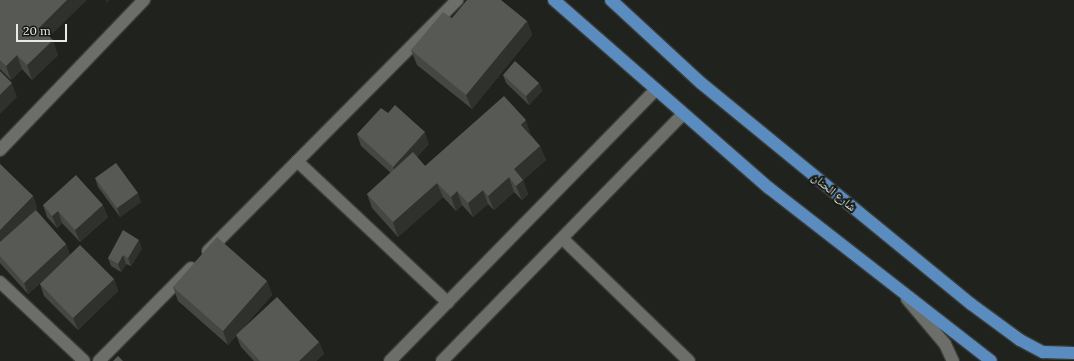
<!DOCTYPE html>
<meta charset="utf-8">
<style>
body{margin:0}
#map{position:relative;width:1074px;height:361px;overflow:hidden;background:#1f221d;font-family:Lora,"Noto Naskh Arabic",serif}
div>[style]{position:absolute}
.roads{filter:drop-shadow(1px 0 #3a3c38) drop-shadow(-1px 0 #3a3c38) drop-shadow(0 1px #3a3c38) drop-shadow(0 -1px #3a3c38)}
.minor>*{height:12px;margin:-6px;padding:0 6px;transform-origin:6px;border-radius:6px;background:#6c6f69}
.major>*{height:12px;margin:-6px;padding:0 6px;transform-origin:6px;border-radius:6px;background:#5b8cbf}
.wall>*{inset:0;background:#454842}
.shaded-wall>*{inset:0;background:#2f322c}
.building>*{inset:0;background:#575a54}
span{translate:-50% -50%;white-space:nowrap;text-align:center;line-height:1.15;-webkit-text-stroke:4px #161814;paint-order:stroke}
.street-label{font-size:12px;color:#e8eae7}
.scale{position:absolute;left:16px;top:24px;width:51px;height:18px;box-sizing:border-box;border:2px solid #e8eae7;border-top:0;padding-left:5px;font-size:12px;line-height:14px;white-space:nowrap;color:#e8eae7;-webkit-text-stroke:3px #161814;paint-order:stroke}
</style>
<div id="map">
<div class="roads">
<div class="minor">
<div style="left:0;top:150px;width:208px;rotate:-46.2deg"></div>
<div style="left:297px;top:161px;width:207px;rotate:43.2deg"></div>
<div style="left:564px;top:240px;width:174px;rotate:44.1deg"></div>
<div style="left:208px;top:251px;width:354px;rotate:-45.2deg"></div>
<div style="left:0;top:282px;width:115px;rotate:43.2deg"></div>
<div style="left:907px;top:299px;width:59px;rotate:49.8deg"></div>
<div style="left:945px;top:344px;width:19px;rotate:65deg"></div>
<div style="left:99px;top:361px;width:131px;rotate:-45.3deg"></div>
<div style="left:390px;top:361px;width:380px;rotate:-45.6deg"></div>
<div style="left:442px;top:361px;width:345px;rotate:-45.7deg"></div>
</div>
<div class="major">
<div style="left:554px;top:0;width:286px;rotate:41.2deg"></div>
<div style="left:769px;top:188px;width:281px;rotate:37.9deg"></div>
<div style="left:611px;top:0;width:122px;rotate:42.7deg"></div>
<div style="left:701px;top:83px;width:349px;rotate:39.3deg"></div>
<div style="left:971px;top:304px;width:61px;rotate:36.3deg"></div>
<div style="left:1020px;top:340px;width:26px;rotate:28deg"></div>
<div style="left:1043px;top:352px;width:31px;rotate:2deg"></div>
</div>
</div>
<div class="wall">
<div style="clip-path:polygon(0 0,49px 37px,58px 55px,32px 80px,22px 69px,11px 80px,0 69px)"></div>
<div style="clip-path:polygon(452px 18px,527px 21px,532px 35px,472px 109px,417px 65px,411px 50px)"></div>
<div style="clip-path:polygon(503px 75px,539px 83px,542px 91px,529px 105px,506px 83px)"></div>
<div style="clip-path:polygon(388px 113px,429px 144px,417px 157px,425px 166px,531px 135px,540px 146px,546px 160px,523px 180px,528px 194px,522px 200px,514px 192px,494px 210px,488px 204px,473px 217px,462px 205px,456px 211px,443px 197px,398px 237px,372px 208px,367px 194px,391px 173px,361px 146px,357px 134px)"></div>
<div style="clip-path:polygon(0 164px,33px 196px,37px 208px,31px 215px,66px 244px,70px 255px,114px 279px,118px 291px,78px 330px,44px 296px,40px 284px,45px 279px,28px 294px,0 263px)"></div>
<div style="clip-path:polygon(95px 178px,141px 202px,120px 217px,98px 187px)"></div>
<div style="clip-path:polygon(43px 205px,108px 217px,80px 242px,62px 223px,57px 228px,47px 217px)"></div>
<div style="clip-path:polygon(142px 248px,131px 266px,126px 264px,121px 272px,111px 266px,108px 258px)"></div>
<div style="clip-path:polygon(267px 281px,272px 295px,228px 345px,178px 301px,173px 287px)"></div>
<div style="clip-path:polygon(236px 335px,319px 342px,324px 354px,316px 361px,254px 361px,241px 347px)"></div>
</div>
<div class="shaded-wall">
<div style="clip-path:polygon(67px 0,87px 0,45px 41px,40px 27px)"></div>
<div style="clip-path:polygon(106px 0,109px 0,107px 3px)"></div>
<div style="clip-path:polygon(527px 21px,532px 35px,472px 109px,466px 95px)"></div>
<div style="clip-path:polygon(53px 40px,58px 55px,32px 80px,27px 65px)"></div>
<div style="clip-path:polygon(17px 55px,22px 69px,11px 80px,6px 66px)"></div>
<div style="clip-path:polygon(12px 83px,17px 97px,0 114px,0 95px)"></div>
<div style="clip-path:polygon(539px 83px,542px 91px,529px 105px,526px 96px)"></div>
<div style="clip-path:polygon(526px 120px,531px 135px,526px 139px,521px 125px)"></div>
<div style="clip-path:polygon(425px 132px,429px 144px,397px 178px,393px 167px)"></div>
<div style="clip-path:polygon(540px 146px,546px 160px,523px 180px,528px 194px,522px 200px,516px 186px,514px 169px)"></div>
<div style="clip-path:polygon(509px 177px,514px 192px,494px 210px,488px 196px)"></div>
<div style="clip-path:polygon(437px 183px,443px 197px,398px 237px,393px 222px)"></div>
<div style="clip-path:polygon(483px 190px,488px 204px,473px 217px,468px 203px)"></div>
<div style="clip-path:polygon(457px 191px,462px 205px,456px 211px,451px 197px)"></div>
<div style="clip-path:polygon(138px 193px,141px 202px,120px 217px,117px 208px)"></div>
<div style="clip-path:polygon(33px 196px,37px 208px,0 246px,0 230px)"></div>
<div style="clip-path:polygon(103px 205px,108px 217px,80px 242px,75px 230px)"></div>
<div style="clip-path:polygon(58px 211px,62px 223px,57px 228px,52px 216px)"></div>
<div style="clip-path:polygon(139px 240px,142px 248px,131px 266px,128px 258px)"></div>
<div style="clip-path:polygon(66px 244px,71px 256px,28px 294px,24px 283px)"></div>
<div style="clip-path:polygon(123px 255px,126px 264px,121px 272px,118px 264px)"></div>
<div style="clip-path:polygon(114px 279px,118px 291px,78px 330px,73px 318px)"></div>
<div style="clip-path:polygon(267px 281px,272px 295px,228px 345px,223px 331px)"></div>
<div style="clip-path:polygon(319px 342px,324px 354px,316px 361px,299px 361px)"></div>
</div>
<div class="building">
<div style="clip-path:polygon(0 0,67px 0,40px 27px,53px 40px,27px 65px,17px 55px,6px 66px,0 60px)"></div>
<div style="clip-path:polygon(467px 0,501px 0,527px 21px,466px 95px,411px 50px,443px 12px,452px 18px)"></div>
<div style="clip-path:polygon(515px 61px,539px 83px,526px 96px,503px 75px)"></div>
<div style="clip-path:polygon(0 71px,12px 83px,0 95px)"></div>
<div style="clip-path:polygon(504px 96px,526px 120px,521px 125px,540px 146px,514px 169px,523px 180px,516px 186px,509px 177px,488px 196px,483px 190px,468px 203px,457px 191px,451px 197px,437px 183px,393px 222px,367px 194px,413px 152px,425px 166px)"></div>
<div style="clip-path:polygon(395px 105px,425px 132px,393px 167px,357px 134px,381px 108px,388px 113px)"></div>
<div style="clip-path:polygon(116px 163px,138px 193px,117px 208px,95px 178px)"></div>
<div style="clip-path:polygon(0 164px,33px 196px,0 230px)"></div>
<div style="clip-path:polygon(76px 175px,103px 205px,75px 230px,58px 211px,52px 216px,43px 205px)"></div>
<div style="clip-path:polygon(36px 210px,66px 244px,24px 283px,0 256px,0 242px)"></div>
<div style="clip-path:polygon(123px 230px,139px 240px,128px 258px,123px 255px,118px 264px,108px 258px)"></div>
<div style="clip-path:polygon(217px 237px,267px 281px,223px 331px,173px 287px)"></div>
<div style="clip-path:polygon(80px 245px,114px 279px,73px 318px,40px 284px)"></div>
<div style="clip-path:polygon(277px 297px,319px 342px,299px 361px,260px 361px,236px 335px)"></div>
<div style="clip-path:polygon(118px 356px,123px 361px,113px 361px)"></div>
</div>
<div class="street-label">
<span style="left:834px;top:192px;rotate:39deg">شارع الحنان</span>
</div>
<div class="scale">20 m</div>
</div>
